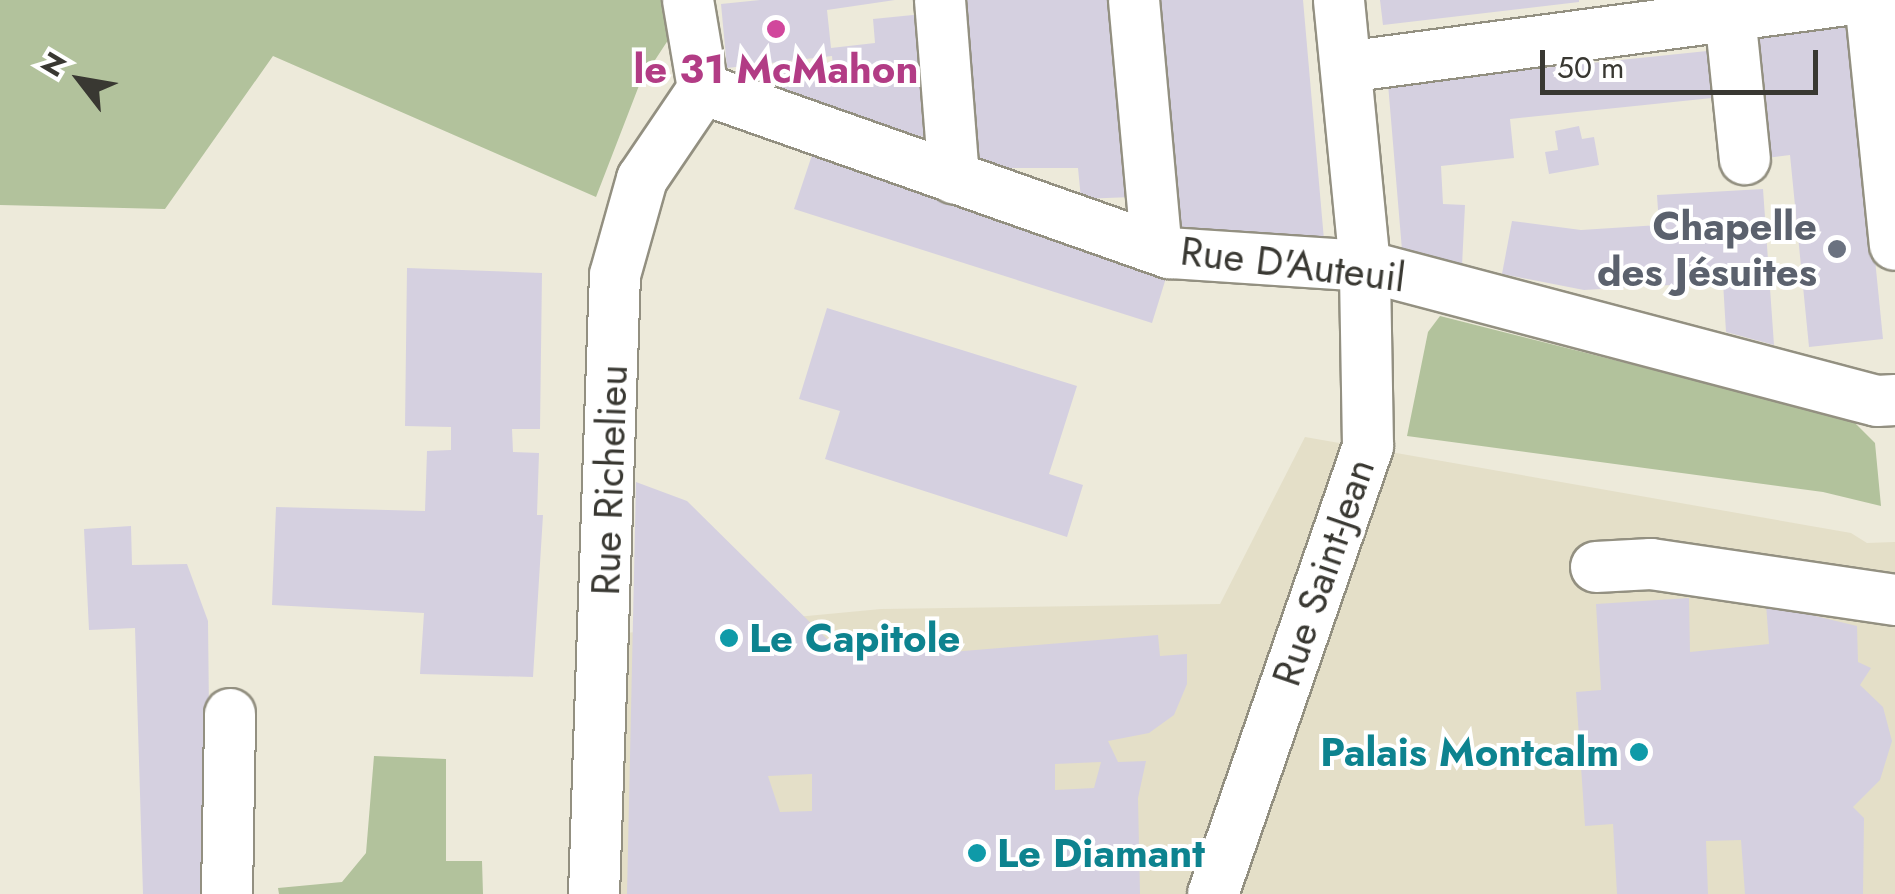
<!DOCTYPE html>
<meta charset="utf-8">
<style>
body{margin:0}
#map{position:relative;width:1895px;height:894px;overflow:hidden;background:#edeada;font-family:Jost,sans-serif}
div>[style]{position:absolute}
.built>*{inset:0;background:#e4dfc8}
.green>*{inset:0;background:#b2c29c}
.building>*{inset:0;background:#d5d0e0}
.roads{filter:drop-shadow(2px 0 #939081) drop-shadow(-2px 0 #939081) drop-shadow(0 2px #939081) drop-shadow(0 -2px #939081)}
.minor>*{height:50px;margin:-25px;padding:0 25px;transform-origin:25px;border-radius:25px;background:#fff}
.dots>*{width:28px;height:28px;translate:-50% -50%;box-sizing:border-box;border:5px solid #fff;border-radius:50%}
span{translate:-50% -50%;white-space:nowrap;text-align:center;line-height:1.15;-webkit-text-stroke:8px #fff;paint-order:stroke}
.hotel-label{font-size:40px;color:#b23c85;font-weight:700}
.worship-label{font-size:40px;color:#5b616d;font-weight:700}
.right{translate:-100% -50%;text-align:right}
.street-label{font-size:40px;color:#393832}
.culture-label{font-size:40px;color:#0d838f;font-weight:700}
.left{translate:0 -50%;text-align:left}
.north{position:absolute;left:30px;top:30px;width:100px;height:100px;-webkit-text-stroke:8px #fff;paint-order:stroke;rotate:301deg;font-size:28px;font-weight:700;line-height:40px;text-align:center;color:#393832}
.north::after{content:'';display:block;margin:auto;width:35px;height:45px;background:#393832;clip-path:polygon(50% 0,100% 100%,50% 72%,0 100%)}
.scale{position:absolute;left:1540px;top:50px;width:278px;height:45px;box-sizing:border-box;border:5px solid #393832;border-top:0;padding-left:12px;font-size:30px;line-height:35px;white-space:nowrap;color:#393832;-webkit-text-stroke:8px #fff;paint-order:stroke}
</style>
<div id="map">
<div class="built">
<div style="clip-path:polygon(1305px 437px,1851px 533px,1867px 543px,1895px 542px,1895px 894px,594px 894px,604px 635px,881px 609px,1220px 604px)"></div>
</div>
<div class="green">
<div style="clip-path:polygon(0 0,669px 0,674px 31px,640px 83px,596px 197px,273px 56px,165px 209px,0 205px)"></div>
<div style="clip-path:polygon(1440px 316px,1852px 420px,1875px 443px,1881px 506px,1823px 492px,1407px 436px,1428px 332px)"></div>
<div style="clip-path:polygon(374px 756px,446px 759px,446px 861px,482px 861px,483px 894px,279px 894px,278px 888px,342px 882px,366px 853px)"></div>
</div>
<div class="building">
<div style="clip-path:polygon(760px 0,895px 0,827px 10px,831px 48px,875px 43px,873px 19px,923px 14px,931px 139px,778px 98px,783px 73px,834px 78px,832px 56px,727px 68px,721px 4px)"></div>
<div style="clip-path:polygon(966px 0,1119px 0,1132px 197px,1081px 199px,1078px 168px,974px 168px)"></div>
<div style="clip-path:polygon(1152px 0,1303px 0,1324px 240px,1173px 241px)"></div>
<div style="clip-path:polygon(1380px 0,1579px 0,1579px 2px,1383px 25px)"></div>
<div style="clip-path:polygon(1851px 20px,1883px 339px,1809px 347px,1790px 155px,1759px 159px,1747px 33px)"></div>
<div style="clip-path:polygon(1707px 51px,1712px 98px,1510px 119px,1514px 158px,1441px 166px,1443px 204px,1465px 205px,1462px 266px,1402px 250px,1388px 84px)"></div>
<div style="clip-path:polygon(1579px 126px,1582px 139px,1594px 137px,1599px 165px,1549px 174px,1545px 152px,1558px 150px,1555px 131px)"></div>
<div style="clip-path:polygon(814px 149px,1171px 262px,1152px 323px,794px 209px)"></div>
<div style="clip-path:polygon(1763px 189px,1774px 345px,1726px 332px,1723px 282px,1584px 290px,1502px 274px,1512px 221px,1581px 230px,1659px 225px,1657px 195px)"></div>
<div style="clip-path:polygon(407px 268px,542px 273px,540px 429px,512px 429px,513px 452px,539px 453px,537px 515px,543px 515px,533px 677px,420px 674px,424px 613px,272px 605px,276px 507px,425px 511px,427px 451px,451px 450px,451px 427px,405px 426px)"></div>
<div style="clip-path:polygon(827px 308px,1077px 386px,1049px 474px,1083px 485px,1067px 537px,825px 459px,840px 411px,799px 399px)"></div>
<div style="clip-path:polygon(evenodd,636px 482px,687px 501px,829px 641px,927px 640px,927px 654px,1158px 635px,1160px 656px,1187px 654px,1187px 684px,1174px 715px,1149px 733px,1108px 741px,1118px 762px,1146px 761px,1138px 798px,1140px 894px,627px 894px,636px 482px,1101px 762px,1094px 788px,1055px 790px,1055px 764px,1101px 762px,636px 482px,812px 774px,812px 811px,780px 812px,768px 776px,812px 774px)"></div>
<div style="clip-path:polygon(131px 526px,132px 565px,187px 564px,208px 621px,211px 891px,199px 894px,143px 894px,135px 628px,89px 630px,84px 529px)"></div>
<div style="clip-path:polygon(1689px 598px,1690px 652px,1769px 644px,1766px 604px,1857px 626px,1858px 662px,1871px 668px,1860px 685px,1883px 707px,1892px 741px,1880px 780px,1853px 807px,1864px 818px,1863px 894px,1745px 894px,1741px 840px,1706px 841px,1708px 894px,1617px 894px,1613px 824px,1585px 826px,1576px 692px,1601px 690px,1596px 604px)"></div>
</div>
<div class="roads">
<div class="minor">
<div style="left:688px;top:0;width:90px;rotate:80.4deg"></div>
<div style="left:940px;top:0;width:179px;rotate:85.5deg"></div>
<div style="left:1134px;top:0;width:245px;rotate:84.8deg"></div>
<div style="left:1870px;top:0;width:246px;rotate:84.2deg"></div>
<div style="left:1730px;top:15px;width:145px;rotate:84.1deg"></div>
<div style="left:1346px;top:67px;width:504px;rotate:-7.63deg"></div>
<div style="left:703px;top:89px;width:495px;rotate:19.4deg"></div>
<div style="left:1170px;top:253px;width:195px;rotate:3.8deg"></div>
<div style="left:1365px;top:266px;width:529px;rotate:14.77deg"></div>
<div style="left:1877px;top:401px;width:18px;rotate:-3deg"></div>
<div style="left:1596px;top:567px;width:55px;rotate:-3.1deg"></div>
<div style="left:1651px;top:564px;width:247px;rotate:8.4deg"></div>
<div style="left:227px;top:894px;width:180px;rotate:-89deg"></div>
<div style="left:594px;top:894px;width:619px;rotate:-88.06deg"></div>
<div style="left:615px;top:275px;width:100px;rotate:-74.3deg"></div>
<div style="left:642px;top:179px;width:109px;rotate:-55.9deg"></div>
<div style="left:1213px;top:894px;width:474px;rotate:-70.9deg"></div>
<div style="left:1368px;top:446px;width:180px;rotate:-91deg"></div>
<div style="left:1365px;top:266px;width:267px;rotate:-95.6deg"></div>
</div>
</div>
<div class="dots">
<div style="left:776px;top:29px;background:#d1479c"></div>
<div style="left:1837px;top:249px;background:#6b7280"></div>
<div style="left:729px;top:638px;background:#0f9aa8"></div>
<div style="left:1639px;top:752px;background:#0f9aa8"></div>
<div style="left:977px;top:853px;background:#0f9aa8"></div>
</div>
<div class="hotel-label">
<span style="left:776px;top:69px">le 31 McMahon</span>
</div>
<div class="worship-label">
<span class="right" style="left:1817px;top:249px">Chapelle<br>des Jésuites</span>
</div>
<div class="street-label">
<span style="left:1293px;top:264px;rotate:7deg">Rue D'Auteuil</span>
<span style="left:609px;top:480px;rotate:-88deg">Rue Richelieu</span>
<span style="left:1323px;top:572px;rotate:-71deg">Rue Saint-Jean</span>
</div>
<div class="culture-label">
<span class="left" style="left:749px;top:638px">Le Capitole</span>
<span class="right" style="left:1619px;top:752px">Palais Montcalm</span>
<span class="left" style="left:997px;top:853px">Le Diamant</span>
</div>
<div class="north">N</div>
<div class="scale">50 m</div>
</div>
